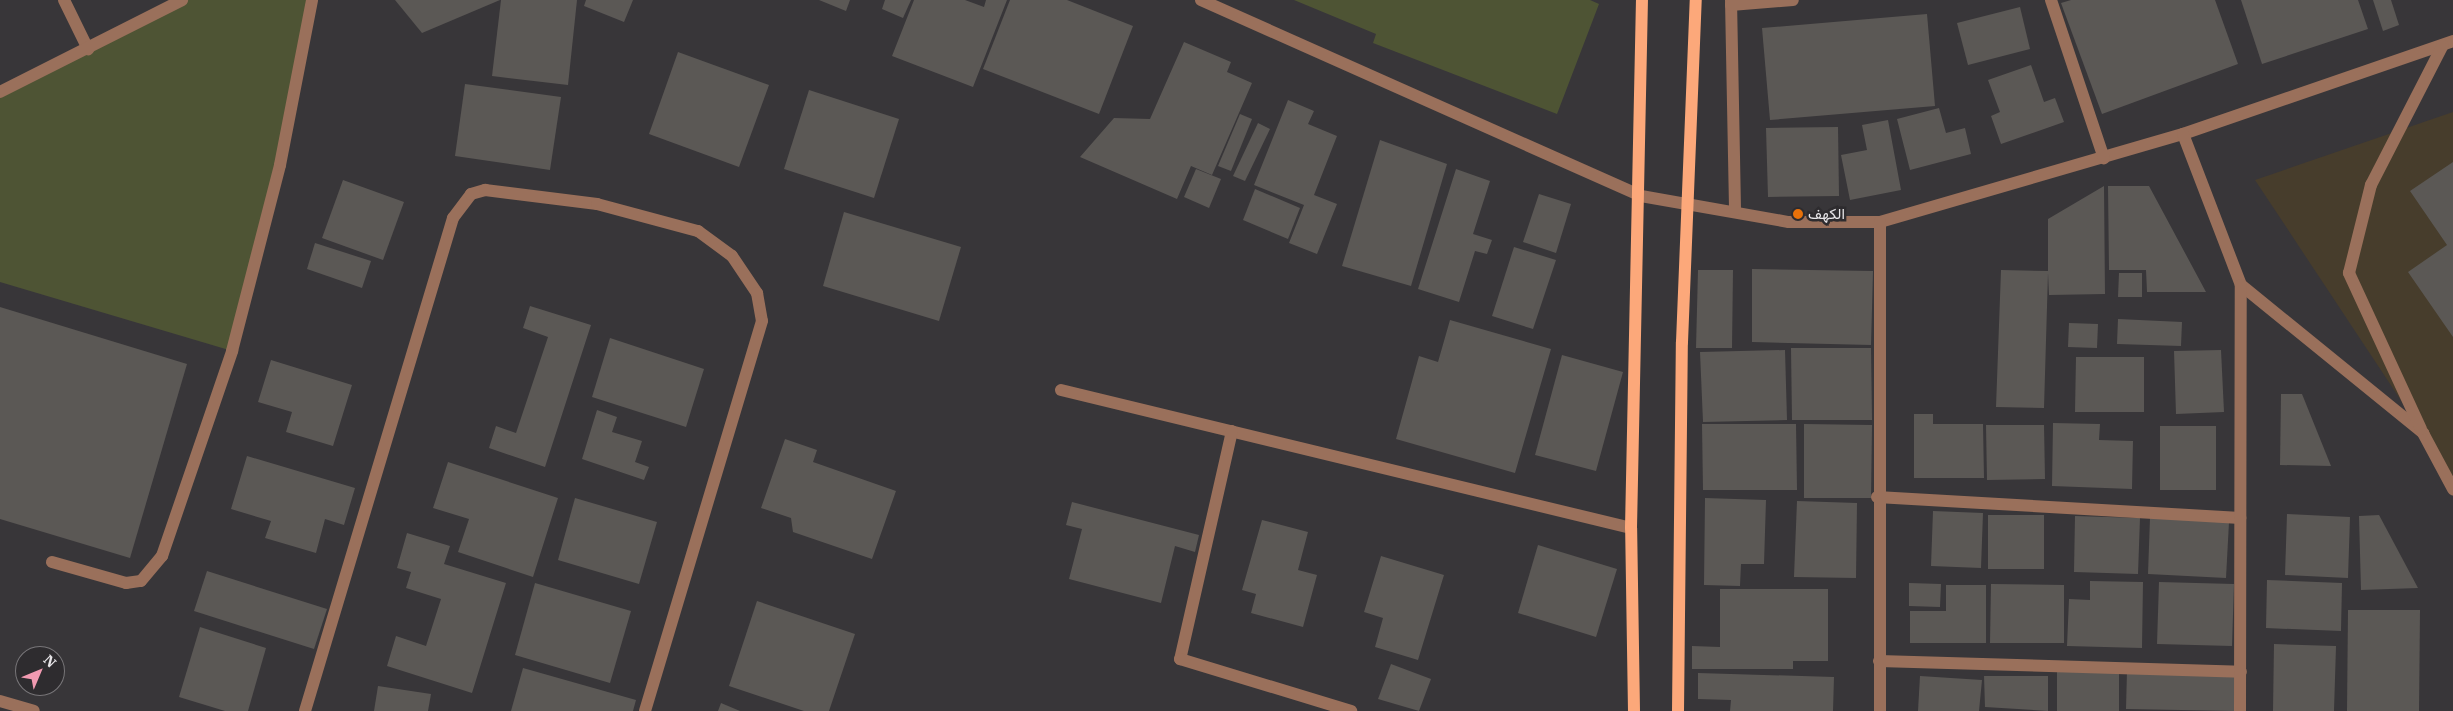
<!DOCTYPE html>
<meta charset="utf-8">
<style>
body{margin:0}
#map{position:relative;width:2453px;height:711px;overflow:hidden;background:#383639;font-family:"IBM Plex Serif",Vazirmatn,serif}
div>[style]{position:absolute}
.education>*{inset:0;background:#473d2c}
.green>*{inset:0;background:#4e5434}
.building>*{inset:0;background:#5b5855}
.minor>*{height:12px;margin:-6px;padding:0 6px;transform-origin:6px;border-radius:6px;background:#9a705b}
.major>*{height:12px;margin:-6px;padding:0 6px;transform-origin:6px;border-radius:6px;background:#fca87a}
.dots>*{width:14px;height:14px;translate:-50% -50%;box-sizing:border-box;border:2px solid #2e2c2f;border-radius:50%}
span{translate:-50% -50%;white-space:nowrap;text-align:center;line-height:1.15;-webkit-text-stroke:5px #2e2c2f;paint-order:stroke}
.poi-label{font-size:15px;color:#e8e6e9}
.left{translate:0 -50%;text-align:left}
.north{position:absolute;left:15px;top:646px;width:50px;height:50px;box-sizing:border-box;background:#2e2c2f;border:1px solid #787679;border-radius:50%;rotate:45deg;font-size:14px;font-weight:700;line-height:20px;text-align:center;color:#e8e6e9}
.north::after{content:'';display:block;margin:auto;width:18px;height:22px;background:#f19ab1;clip-path:polygon(50% 0,100% 100%,50% 72%,0 100%)}
</style>
<div id="map">
<div class="education">
<div style="clip-path:polygon(2453px 112px,2453px 479px,2255px 180px)"></div>
</div>
<div class="green">
<div style="clip-path:polygon(180px 0,310px 0,277px 164px,229px 350px,0 282px,0 92px)"></div>
<div style="clip-path:polygon(1294px 0,1590px 0,1599px 4px,1557px 114px,1373px 43px,1376px 34px)"></div>
</div>
<div class="building">
<div style="clip-path:polygon(395px 0,500px 0,422px 33px)"></div>
<div style="clip-path:polygon(501px 0,577px 0,568px 85px,492px 76px)"></div>
<div style="clip-path:polygon(586px 0,633px 0,624px 22px,584px 6px)"></div>
<div style="clip-path:polygon(819px 0,850px 0,846px 11px)"></div>
<div style="clip-path:polygon(885px 0,911px 0,903px 18px,882px 9px)"></div>
<div style="clip-path:polygon(914px 0,965px 0,984px 7px,986px 0,1007px 0,973px 87px,892px 56px)"></div>
<div style="clip-path:polygon(1010px 0,1067px 0,1133px 26px,1099px 114px,983px 69px)"></div>
<div style="clip-path:polygon(2071px 0,2215px 0,2238px 64px,2102px 114px,2061px 3px)"></div>
<div style="clip-path:polygon(2241px 0,2358px 0,2368px 29px,2262px 64px)"></div>
<div style="clip-path:polygon(2373px 0,2391px 0,2399px 25px,2383px 31px)"></div>
<div style="clip-path:polygon(2020px 7px,2030px 49px,1968px 65px,1957px 23px)"></div>
<div style="clip-path:polygon(1927px 14px,1935px 106px,1770px 120px,1762px 28px)"></div>
<div style="clip-path:polygon(1184px 42px,1231px 62px,1227px 72px,1252px 83px,1212px 175px,1191px 166px,1177px 199px,1080px 157px,1114px 118px,1150px 119px)"></div>
<div style="clip-path:polygon(678px 52px,769px 85px,739px 167px,649px 134px)"></div>
<div style="clip-path:polygon(2031px 65px,2044px 102px,2055px 98px,2064px 122px,2001px 144px,1991px 116px,2000px 112px,1988px 80px)"></div>
<div style="clip-path:polygon(465px 84px,561px 97px,550px 170px,455px 156px)"></div>
<div style="clip-path:polygon(809px 90px,899px 119px,874px 198px,784px 169px)"></div>
<div style="clip-path:polygon(1288px 100px,1314px 111px,1308px 124px,1337px 136px,1314px 195px,1337px 204px,1317px 254px,1289px 243px,1304px 205px,1254px 185px)"></div>
<div style="clip-path:polygon(1939px 108px,1946px 133px,1965px 128px,1971px 154px,1910px 170px,1897px 119px)"></div>
<div style="clip-path:polygon(1240px 114px,1252px 119px,1231px 171px,1218px 166px)"></div>
<div style="clip-path:polygon(1888px 120px,1901px 190px,1850px 200px,1841px 155px,1867px 150px,1862px 125px)"></div>
<div style="clip-path:polygon(1258px 123px,1270px 129px,1245px 181px,1233px 176px)"></div>
<div style="clip-path:polygon(1838px 127px,1839px 196px,1768px 197px,1766px 128px)"></div>
<div style="clip-path:polygon(1380px 140px,1447px 164px,1411px 286px,1342px 266px)"></div>
<div style="clip-path:polygon(2453px 162px,2453px 337px,2408px 272px,2447px 245px,2410px 191px)"></div>
<div style="clip-path:polygon(1196px 169px,1221px 179px,1209px 208px,1184px 197px)"></div>
<div style="clip-path:polygon(1456px 169px,1490px 181px,1473px 234px,1492px 240px,1487px 254px,1475px 251px,1459px 302px,1418px 289px)"></div>
<div style="clip-path:polygon(343px 180px,404px 202px,383px 260px,322px 238px)"></div>
<div style="clip-path:polygon(2104px 186px,2105px 294px,2049px 295px,2048px 273px,2044px 408px,1996px 407px,2001px 270px,2048px 271px,2048px 219px)"></div>
<div style="clip-path:polygon(2108px 186px,2149px 186px,2206px 292px,2147px 292px,2146px 270px,2109px 270px)"></div>
<div style="clip-path:polygon(1255px 189px,1300px 208px,1288px 239px,1243px 220px)"></div>
<div style="clip-path:polygon(1539px 194px,1571px 204px,1556px 253px,1523px 242px)"></div>
<div style="clip-path:polygon(844px 212px,961px 247px,939px 321px,823px 286px)"></div>
<div style="clip-path:polygon(315px 243px,371px 261px,362px 288px,307px 269px)"></div>
<div style="clip-path:polygon(1514px 247px,1556px 260px,1533px 329px,1492px 316px)"></div>
<div style="clip-path:polygon(1752px 269px,1873px 271px,1871px 345px,1752px 342px)"></div>
<div style="clip-path:polygon(1698px 270px,1733px 270px,1732px 348px,1696px 348px)"></div>
<div style="clip-path:polygon(2119px 273px,2142px 273px,2142px 297px,2118px 297px)"></div>
<div style="clip-path:polygon(530px 306px,591px 325px,545px 467px,489px 448px,496px 426px,516px 433px,548px 337px,523px 328px)"></div>
<div style="clip-path:polygon(0 307px,187px 364px,130px 558px,0 519px)"></div>
<div style="clip-path:polygon(2118px 319px,2182px 322px,2181px 346px,2117px 344px)"></div>
<div style="clip-path:polygon(1450px 320px,1551px 349px,1515px 473px,1396px 439px,1419px 356px,1438px 362px)"></div>
<div style="clip-path:polygon(2069px 323px,2098px 324px,2097px 348px,2068px 347px)"></div>
<div style="clip-path:polygon(610px 338px,704px 369px,686px 427px,592px 397px)"></div>
<div style="clip-path:polygon(1791px 348px,1871px 348px,1872px 420px,1792px 420px)"></div>
<div style="clip-path:polygon(1785px 350px,1787px 420px,1703px 422px,1700px 352px)"></div>
<div style="clip-path:polygon(2221px 350px,2224px 412px,2176px 414px,2174px 351px)"></div>
<div style="clip-path:polygon(1562px 355px,1623px 372px,1596px 471px,1535px 455px)"></div>
<div style="clip-path:polygon(2076px 357px,2144px 357px,2144px 412px,2075px 412px)"></div>
<div style="clip-path:polygon(271px 360px,352px 385px,333px 446px,286px 432px,292px 412px,258px 402px)"></div>
<div style="clip-path:polygon(2281px 394px,2302px 394px,2331px 466px,2280px 465px)"></div>
<div style="clip-path:polygon(597px 410px,617px 417px,612px 432px,642px 441px,635px 462px,649px 467px,644px 480px,582px 459px)"></div>
<div style="clip-path:polygon(1914px 414px,1933px 414px,1933px 424px,1983px 424px,1984px 478px,1914px 478px)"></div>
<div style="clip-path:polygon(2053px 423px,2100px 424px,2099px 440px,2133px 441px,2132px 489px,2052px 486px)"></div>
<div style="clip-path:polygon(1702px 424px,1796px 424px,1797px 490px,1703px 490px)"></div>
<div style="clip-path:polygon(1804px 424px,1872px 425px,1871px 498px,1804px 498px)"></div>
<div style="clip-path:polygon(1986px 425px,2044px 425px,2045px 479px,1987px 480px)"></div>
<div style="clip-path:polygon(2160px 426px,2216px 426px,2216px 490px,2160px 490px)"></div>
<div style="clip-path:polygon(785px 439px,817px 450px,813px 462px,896px 491px,872px 559px,793px 532px,791px 518px,761px 508px)"></div>
<div style="clip-path:polygon(247px 456px,355px 488px,344px 525px,325px 519px,316px 553px,265px 538px,271px 521px,231px 509px)"></div>
<div style="clip-path:polygon(448px 462px,558px 498px,533px 577px,458px 552px,469px 519px,433px 508px)"></div>
<div style="clip-path:polygon(575px 498px,657px 522px,639px 584px,558px 560px)"></div>
<div style="clip-path:polygon(1705px 498px,1766px 500px,1764px 564px,1741px 564px,1740px 586px,1704px 585px)"></div>
<div style="clip-path:polygon(1797px 501px,1857px 503px,1856px 578px,1794px 577px)"></div>
<div style="clip-path:polygon(1072px 502px,1199px 535px,1195px 552px,1175px 546px,1161px 603px,1069px 579px,1082px 529px,1066px 525px)"></div>
<div style="clip-path:polygon(1933px 511px,1983px 513px,1981px 568px,1931px 566px)"></div>
<div style="clip-path:polygon(2287px 514px,2350px 517px,2348px 578px,2285px 575px)"></div>
<div style="clip-path:polygon(1988px 515px,2044px 515px,2044px 569px,1988px 569px)"></div>
<div style="clip-path:polygon(2379px 515px,2418px 588px,2361px 590px,2359px 516px)"></div>
<div style="clip-path:polygon(2075px 516px,2140px 518px,2138px 574px,2074px 572px)"></div>
<div style="clip-path:polygon(2150px 518px,2229px 522px,2226px 578px,2148px 574px)"></div>
<div style="clip-path:polygon(1262px 520px,1308px 532px,1298px 570px,1317px 575px,1303px 627px,1251px 613px,1256px 594px,1242px 590px)"></div>
<div style="clip-path:polygon(407px 533px,450px 546px,444px 564px,506px 583px,472px 693px,387px 666px,396px 636px,426px 646px,441px 599px,406px 588px,411px 572px,397px 568px)"></div>
<div style="clip-path:polygon(1538px 545px,1617px 569px,1596px 637px,1518px 613px)"></div>
<div style="clip-path:polygon(1381px 556px,1444px 575px,1418px 660px,1375px 647px,1383px 618px,1364px 612px)"></div>
<div style="clip-path:polygon(207px 571px,327px 609px,314px 649px,194px 611px)"></div>
<div style="clip-path:polygon(2267px 580px,2342px 583px,2341px 631px,2266px 628px)"></div>
<div style="clip-path:polygon(2090px 581px,2143px 582px,2142px 648px,2067px 646px,2069px 599px,2090px 600px)"></div>
<div style="clip-path:polygon(2159px 582px,2234px 584px,2232px 646px,2157px 644px)"></div>
<div style="clip-path:polygon(535px 583px,631px 611px,610px 683px,515px 655px)"></div>
<div style="clip-path:polygon(1909px 583px,1941px 584px,1940px 607px,1909px 606px)"></div>
<div style="clip-path:polygon(1991px 584px,2064px 585px,2064px 643px,1990px 643px)"></div>
<div style="clip-path:polygon(1946px 585px,1986px 585px,1986px 643px,1910px 643px,1910px 611px,1946px 611px)"></div>
<div style="clip-path:polygon(1720px 589px,1828px 589px,1828px 661px,1793px 661px,1793px 669px,1692px 669px,1692px 646px,1720px 647px)"></div>
<div style="clip-path:polygon(757px 601px,855px 634px,829px 711px,804px 711px,729px 686px)"></div>
<div style="clip-path:polygon(2348px 610px,2420px 610px,2419px 711px,2347px 711px)"></div>
<div style="clip-path:polygon(200px 627px,266px 648px,248px 711px,225px 711px,179px 697px)"></div>
<div style="clip-path:polygon(2274px 644px,2336px 646px,2334px 711px,2273px 711px)"></div>
<div style="clip-path:polygon(1391px 664px,1431px 679px,1419px 711px,1378px 699px)"></div>
<div style="clip-path:polygon(523px 668px,636px 700px,633px 711px,511px 711px)"></div>
<div style="clip-path:polygon(2057px 671px,2119px 672px,2119px 711px,2057px 711px)"></div>
<div style="clip-path:polygon(2127px 671px,2235px 674px,2234px 711px,2126px 709px)"></div>
<div style="clip-path:polygon(1698px 673px,1834px 677px,1833px 711px,1730px 711px,1731px 700px,1698px 699px)"></div>
<div style="clip-path:polygon(1920px 676px,1982px 680px,1979px 711px,1918px 711px)"></div>
<div style="clip-path:polygon(1984px 676px,2048px 676px,2048px 711px,1985px 707px)"></div>
<div style="clip-path:polygon(378px 686px,431px 694px,428px 711px,374px 711px)"></div>
<div style="clip-path:polygon(721px 703px,740px 711px,718px 711px)"></div>
</div>
<div class="minor">
<div style="left:64px;top:0;width:55px;rotate:63.9deg"></div>
<div style="left:1201px;top:0;width:482px;rotate:24deg"></div>
<div style="left:1641px;top:196px;width:150px;rotate:10deg"></div>
<div style="left:1789px;top:222px;width:91px"></div>
<div style="left:1880px;top:222px;width:316px;rotate:-16.2deg"></div>
<div style="left:2183px;top:134px;width:286px;rotate:-19deg"></div>
<div style="left:1731px;top:0;width:210px;rotate:88.9deg"></div>
<div style="left:2051px;top:0;width:167px;rotate:71.5deg"></div>
<div style="left:1731px;top:5px;width:62px;rotate:-4.6deg"></div>
<div style="left:0;top:92px;width:204px;rotate:-26.8deg"></div>
<div style="left:2183px;top:134px;width:162px;rotate:69deg"></div>
<div style="left:2241px;top:285px;width:235px;rotate:39.1deg"></div>
<div style="left:2423px;top:433px;width:64px;rotate:61.8deg"></div>
<div style="left:1061px;top:390px;width:586px;rotate:13.61deg"></div>
<div style="left:2421px;top:429px;width:172px;rotate:-114.8deg"></div>
<div style="left:2349px;top:273px;width:91px;rotate:-76deg"></div>
<div style="left:2371px;top:185px;width:157px;rotate:-62.8deg"></div>
<div style="left:1232px;top:431px;width:234px;rotate:102.8deg"></div>
<div style="left:1180px;top:659px;width:179px;rotate:16.9deg"></div>
<div style="left:1877px;top:497px;width:364px;rotate:3.3deg"></div>
<div style="left:52px;top:562px;width:77px;rotate:15.8deg"></div>
<div style="left:126px;top:583px;width:15px;rotate:-8deg"></div>
<div style="left:141px;top:581px;width:33px;rotate:-50deg"></div>
<div style="left:162px;top:556px;width:217px;rotate:-71.1deg"></div>
<div style="left:232px;top:351px;width:192px;rotate:-75.5deg"></div>
<div style="left:280px;top:165px;width:168px;rotate:-79deg"></div>
<div style="left:1879px;top:661px;width:362px;rotate:1.7deg"></div>
<div style="left:0;top:701px;width:35px;rotate:16deg"></div>
<div style="left:305px;top:711px;width:515px;rotate:-73.29deg"></div>
<div style="left:453px;top:218px;width:30px;rotate:-53deg"></div>
<div style="left:471px;top:194px;width:15px;rotate:-16deg"></div>
<div style="left:485px;top:190px;width:113px;rotate:7.1deg"></div>
<div style="left:597px;top:204px;width:105px;rotate:15deg"></div>
<div style="left:698px;top:231px;width:42px;rotate:36.3deg"></div>
<div style="left:732px;top:256px;width:45px;rotate:56deg"></div>
<div style="left:757px;top:293px;width:28px;rotate:80deg"></div>
<div style="left:762px;top:321px;width:407px;rotate:106.7deg"></div>
<div style="left:1880px;top:711px;width:489px;rotate:-90deg"></div>
<div style="left:2240px;top:711px;width:426px;rotate:-89.9deg"></div>
</div>
<div class="major">
<div style="left:1634px;top:711px;width:183px;rotate:-90.9deg"></div>
<div style="left:1631px;top:528px;width:528px;rotate:-88.81deg"></div>
<div style="left:1678px;top:711px;width:369px;rotate:-89.4deg"></div>
<div style="left:1682px;top:342px;width:342px;rotate:-87.7deg"></div>
</div>
<div class="dots">
<div style="left:1798px;top:214px;background:#e8710a"></div>
</div>
<div class="poi-label">
<span class="left" style="left:1808px;top:214px">الكهف</span>
</div>
<div class="north">N</div>
</div>
